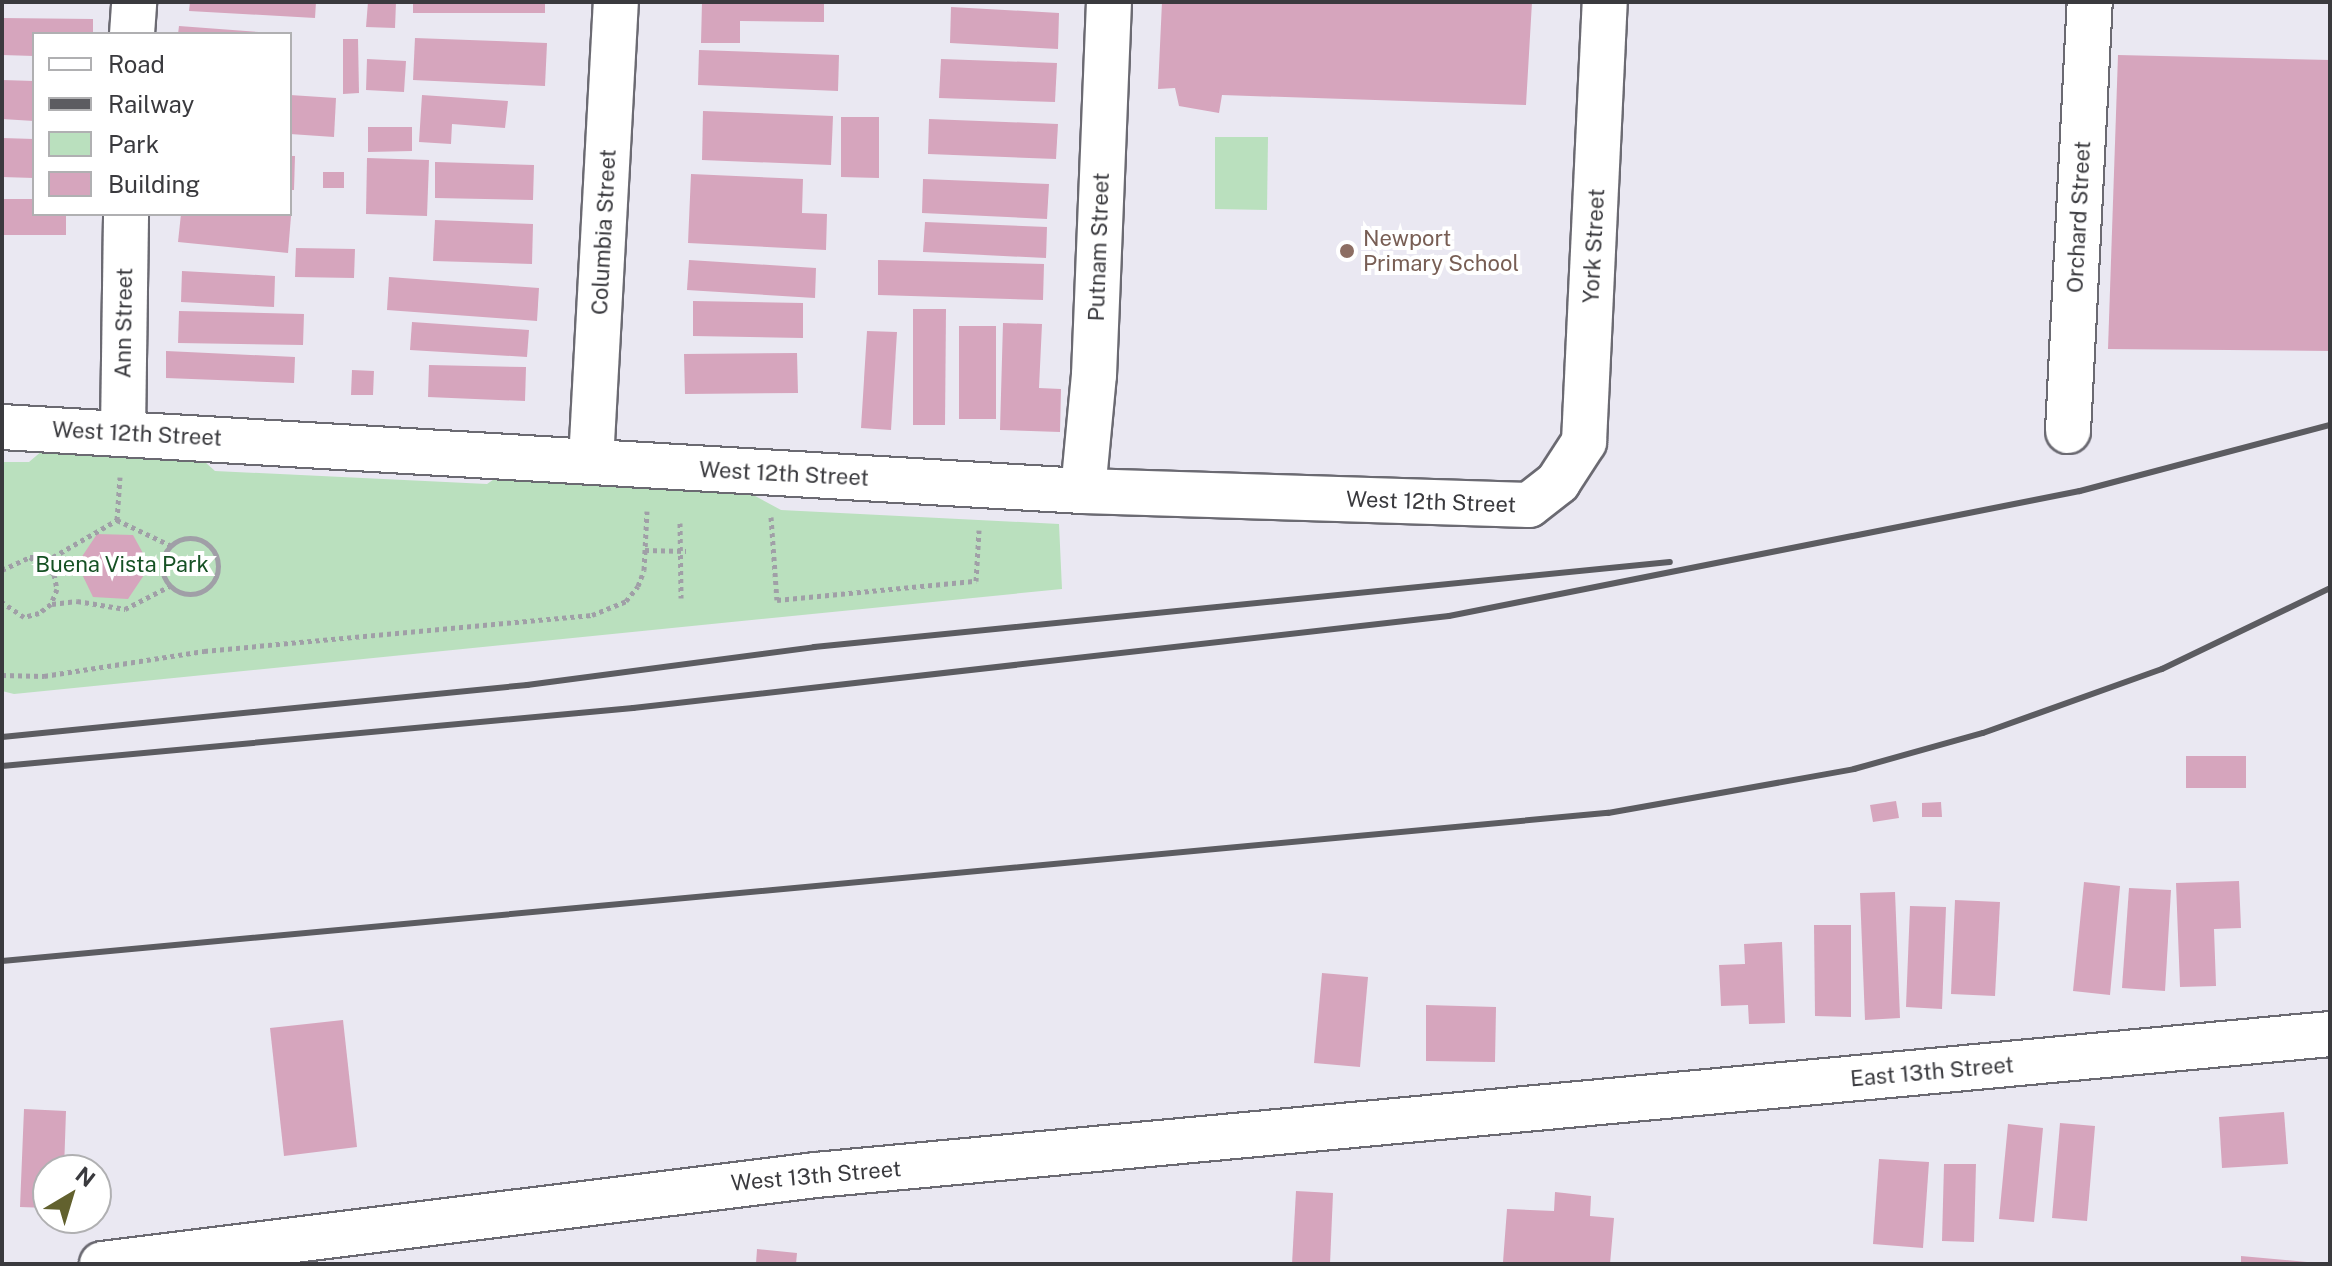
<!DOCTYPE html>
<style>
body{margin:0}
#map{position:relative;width:2332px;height:1266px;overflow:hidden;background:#eae8f2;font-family:"Public Sans",sans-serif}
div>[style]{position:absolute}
.green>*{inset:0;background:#bae0be}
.building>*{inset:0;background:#d6a5bd}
.path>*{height:5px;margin-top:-2.5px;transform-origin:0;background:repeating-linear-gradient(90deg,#a09fa7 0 4px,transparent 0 8px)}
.path>.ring{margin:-2.5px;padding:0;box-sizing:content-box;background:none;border:5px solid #a09fa7;border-radius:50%}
.roads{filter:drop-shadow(2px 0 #6b6a72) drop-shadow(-2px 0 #6b6a72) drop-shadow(0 2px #6b6a72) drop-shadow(0 -2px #6b6a72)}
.minor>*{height:44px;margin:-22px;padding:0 22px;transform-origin:22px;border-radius:22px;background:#fff}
.rail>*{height:6px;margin:-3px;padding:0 3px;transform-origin:3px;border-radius:3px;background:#5c5c61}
.dots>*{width:22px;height:22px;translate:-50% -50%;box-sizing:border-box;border:4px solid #fff;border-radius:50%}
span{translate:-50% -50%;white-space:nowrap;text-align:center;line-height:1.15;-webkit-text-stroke:8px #fff;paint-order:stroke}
.street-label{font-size:22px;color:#3a3a3e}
.education-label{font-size:22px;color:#785e54}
.left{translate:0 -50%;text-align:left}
.park-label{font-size:22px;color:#165124}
.frame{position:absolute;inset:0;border:4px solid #3a3a3e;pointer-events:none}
.legend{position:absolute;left:32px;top:32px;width:260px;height:184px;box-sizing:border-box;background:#fff;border:2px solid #b0b0b2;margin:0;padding:10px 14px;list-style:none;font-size:24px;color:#3a3a3e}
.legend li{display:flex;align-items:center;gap:16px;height:40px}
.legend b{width:40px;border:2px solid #b0b0b2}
.north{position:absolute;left:32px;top:1154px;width:80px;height:80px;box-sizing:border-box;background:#fff;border:2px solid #b0b0b2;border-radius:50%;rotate:38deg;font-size:22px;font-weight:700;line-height:32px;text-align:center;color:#3a3a3e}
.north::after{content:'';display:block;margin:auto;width:28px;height:36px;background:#62612e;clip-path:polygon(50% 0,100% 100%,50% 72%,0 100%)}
</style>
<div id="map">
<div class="green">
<div style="clip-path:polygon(1215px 137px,1268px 137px,1267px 210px,1215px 209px)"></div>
<div style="clip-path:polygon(49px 445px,195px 453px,215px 471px,487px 484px,509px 469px,744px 490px,781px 510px,1059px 524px,1062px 589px,14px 694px,2px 691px,2px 462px,29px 462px)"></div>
</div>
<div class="building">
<div style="clip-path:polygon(190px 2px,316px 2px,315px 18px,189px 11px)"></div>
<div style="clip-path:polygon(368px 2px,396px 2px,395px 28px,366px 27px)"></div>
<div style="clip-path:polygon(413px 2px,545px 2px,545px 13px,413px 13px)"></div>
<div style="clip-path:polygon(702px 2px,824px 2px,824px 22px,740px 21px,740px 43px,701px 43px)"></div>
<div style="clip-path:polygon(1162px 2px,1532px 2px,1526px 105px,1222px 95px,1219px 113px,1179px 106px,1175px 88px,1158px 89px)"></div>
<div style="clip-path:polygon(951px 7px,1059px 13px,1058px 49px,950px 43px)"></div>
<div style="clip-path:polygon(2px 18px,93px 19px,93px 34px,34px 34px,34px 56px,2px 55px)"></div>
<div style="clip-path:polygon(179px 26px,259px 32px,259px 34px,178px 34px)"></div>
<div style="clip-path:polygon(415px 38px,547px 43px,545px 86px,413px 80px)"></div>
<div style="clip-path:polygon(343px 39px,358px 39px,359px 93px,343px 94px)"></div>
<div style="clip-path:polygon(699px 50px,839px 55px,838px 91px,698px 85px)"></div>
<div style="clip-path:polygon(2118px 55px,2330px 60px,2330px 351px,2108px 349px)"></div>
<div style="clip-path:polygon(367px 59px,406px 61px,404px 92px,366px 90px)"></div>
<div style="clip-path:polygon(941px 59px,1057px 63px,1055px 102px,939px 98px)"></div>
<div style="clip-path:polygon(2px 80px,34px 81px,34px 121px,2px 119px)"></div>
<div style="clip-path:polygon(290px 95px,336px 98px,334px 137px,290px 134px)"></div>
<div style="clip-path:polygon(422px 95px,508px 101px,505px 128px,452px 124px,451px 144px,419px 142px)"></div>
<div style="clip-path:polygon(703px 111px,833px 116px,831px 165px,702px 160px)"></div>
<div style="clip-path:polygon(841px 117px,879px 117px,879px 178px,841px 177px)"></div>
<div style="clip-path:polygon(929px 119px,1058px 124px,1056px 159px,928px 154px)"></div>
<div style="clip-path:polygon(368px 127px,412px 127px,412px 151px,368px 152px)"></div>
<div style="clip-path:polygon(2px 138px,34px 139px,34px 178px,2px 177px)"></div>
<div style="clip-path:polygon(290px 156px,295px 156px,294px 190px,290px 190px)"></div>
<div style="clip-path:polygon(367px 158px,429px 160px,427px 216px,366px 214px)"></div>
<div style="clip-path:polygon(435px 162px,534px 165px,533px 200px,435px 198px)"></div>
<div style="clip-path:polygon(323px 172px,344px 172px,344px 188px,323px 188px)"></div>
<div style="clip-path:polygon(691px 174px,803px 179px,802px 213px,827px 214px,826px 250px,688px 243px)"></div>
<div style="clip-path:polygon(923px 179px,1049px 184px,1047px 219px,922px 213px)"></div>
<div style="clip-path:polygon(2px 199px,34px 199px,34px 214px,66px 214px,66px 235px,2px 235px)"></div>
<div style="clip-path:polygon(181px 214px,291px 216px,288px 253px,178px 242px)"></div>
<div style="clip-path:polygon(435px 220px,533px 224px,532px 264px,433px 261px)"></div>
<div style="clip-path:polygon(925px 222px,1047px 227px,1046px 258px,923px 252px)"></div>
<div style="clip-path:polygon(296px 248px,355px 249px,354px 278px,295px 277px)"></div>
<div style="clip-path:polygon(689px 260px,816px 268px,815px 298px,687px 290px)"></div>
<div style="clip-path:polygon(878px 260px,1044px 264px,1043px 300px,878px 295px)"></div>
<div style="clip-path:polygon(182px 271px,275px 276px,274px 307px,181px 302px)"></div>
<div style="clip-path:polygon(389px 277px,539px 288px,537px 321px,387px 310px)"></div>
<div style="clip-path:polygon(693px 301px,803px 303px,803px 338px,693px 336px)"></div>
<div style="clip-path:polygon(913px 309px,946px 309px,945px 425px,913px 425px)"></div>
<div style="clip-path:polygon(179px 311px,304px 314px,303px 345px,178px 343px)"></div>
<div style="clip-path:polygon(412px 322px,529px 330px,527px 357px,410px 350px)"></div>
<div style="clip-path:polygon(1003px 323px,1042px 324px,1039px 388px,1061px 389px,1060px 432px,1000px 430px)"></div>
<div style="clip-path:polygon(959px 326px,996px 326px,996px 419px,959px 419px)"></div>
<div style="clip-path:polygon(867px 331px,897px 332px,891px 430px,861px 428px)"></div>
<div style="clip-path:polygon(166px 351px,295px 357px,294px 383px,166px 378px)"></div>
<div style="clip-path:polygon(797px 353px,798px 393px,685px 394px,684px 354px)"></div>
<div style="clip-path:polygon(429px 365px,526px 367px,525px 401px,428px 397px)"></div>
<div style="clip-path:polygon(352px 370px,374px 371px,373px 395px,351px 395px)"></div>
<div style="clip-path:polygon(97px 534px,133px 535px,150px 566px,128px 599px,93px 597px,77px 564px)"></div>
<div style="clip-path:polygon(2186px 756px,2246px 756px,2246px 788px,2186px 788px)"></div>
<div style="clip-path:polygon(1896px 801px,1899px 818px,1873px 822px,1870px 805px)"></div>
<div style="clip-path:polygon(1941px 802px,1942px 817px,1922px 817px,1922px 803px)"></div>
<div style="clip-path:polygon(2239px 881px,2241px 928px,2214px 929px,2216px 986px,2180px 987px,2176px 883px)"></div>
<div style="clip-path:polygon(2084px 882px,2120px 886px,2110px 995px,2073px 991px)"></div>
<div style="clip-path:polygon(2129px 888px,2171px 890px,2165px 991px,2122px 988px)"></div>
<div style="clip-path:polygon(1895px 892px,1900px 1018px,1865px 1020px,1860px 893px)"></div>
<div style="clip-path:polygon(1955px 900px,2000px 902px,1995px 996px,1951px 994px)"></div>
<div style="clip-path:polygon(1910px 906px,1946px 907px,1942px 1009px,1906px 1007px)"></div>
<div style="clip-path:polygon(1814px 925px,1851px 925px,1851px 1017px,1815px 1016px)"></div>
<div style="clip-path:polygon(1782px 942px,1785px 1023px,1749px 1024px,1748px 1005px,1721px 1006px,1719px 965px,1745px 964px,1744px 944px)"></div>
<div style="clip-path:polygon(1322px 973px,1368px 977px,1360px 1067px,1314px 1063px)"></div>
<div style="clip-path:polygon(1426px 1005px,1496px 1007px,1495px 1062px,1426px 1061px)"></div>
<div style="clip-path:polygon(343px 1020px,357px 1147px,284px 1156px,270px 1028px)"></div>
<div style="clip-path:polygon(24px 1109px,66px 1111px,64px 1170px,48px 1170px,48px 1208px,20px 1207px)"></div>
<div style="clip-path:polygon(2284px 1112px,2288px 1164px,2222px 1168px,2219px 1117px)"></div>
<div style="clip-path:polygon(2060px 1123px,2095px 1126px,2087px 1221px,2052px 1218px)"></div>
<div style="clip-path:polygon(2008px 1124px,2043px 1128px,2034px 1222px,1999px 1219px)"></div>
<div style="clip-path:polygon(1879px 1159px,1929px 1162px,1923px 1248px,1873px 1244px)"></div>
<div style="clip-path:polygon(1944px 1164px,1976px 1164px,1974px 1242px,1942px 1241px)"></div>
<div style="clip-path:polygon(1296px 1191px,1333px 1193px,1330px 1264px,1292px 1264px)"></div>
<div style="clip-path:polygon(1555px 1192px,1591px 1196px,1590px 1216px,1614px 1218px,1610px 1264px,1503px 1262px,1507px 1209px,1554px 1211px)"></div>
<div style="clip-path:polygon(757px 1249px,797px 1253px,796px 1264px,756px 1264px)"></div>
<div style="clip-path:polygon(2241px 1256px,2307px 1262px,2307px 1264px,2241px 1264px)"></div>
</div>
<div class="path">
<div style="left:771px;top:517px;width:83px;rotate:85.9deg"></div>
<div style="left:777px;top:600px;width:200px;rotate:-5.5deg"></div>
<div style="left:976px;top:581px;width:51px;rotate:-86.6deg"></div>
<div style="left:117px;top:520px;width:43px;rotate:-86deg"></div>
<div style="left:680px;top:523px;width:75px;rotate:89.2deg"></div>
<div class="ring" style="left:162px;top:538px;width:51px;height:51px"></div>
<div style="left:645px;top:550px;width:41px;rotate:1.4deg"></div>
<div style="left:30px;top:557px;width:23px"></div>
<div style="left:53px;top:557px;width:74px;rotate:-30deg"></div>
<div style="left:117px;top:520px;width:59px;rotate:25.3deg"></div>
<div style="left:2px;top:570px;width:31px;rotate:-25deg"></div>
<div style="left:30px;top:557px;width:29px;rotate:35deg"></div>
<div style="left:54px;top:574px;width:15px;rotate:79deg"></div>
<div style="left:57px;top:589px;width:16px;rotate:112deg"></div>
<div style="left:51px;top:604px;width:15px;rotate:143deg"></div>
<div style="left:39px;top:613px;width:16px;rotate:165deg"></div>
<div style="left:24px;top:617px;width:27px;rotate:-146deg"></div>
<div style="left:52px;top:604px;width:25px;rotate:-7deg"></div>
<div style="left:77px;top:601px;width:49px;rotate:9.5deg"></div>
<div style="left:125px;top:609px;width:51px;rotate:-27.1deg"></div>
<div style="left:2px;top:675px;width:42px;rotate:1.4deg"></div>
<div style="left:44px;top:676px;width:162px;rotate:-8.9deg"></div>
<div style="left:204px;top:651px;width:390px;rotate:-5.3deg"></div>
<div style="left:592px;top:615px;width:37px;rotate:-22deg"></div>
<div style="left:626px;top:601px;width:19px;rotate:-51deg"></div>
<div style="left:638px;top:586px;width:17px;rotate:-69deg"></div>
<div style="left:644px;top:570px;width:59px;rotate:-87.1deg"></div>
</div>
<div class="roads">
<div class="minor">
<div style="left:132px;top:34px;width:32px;rotate:-86deg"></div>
<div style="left:2px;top:427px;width:1083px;rotate:3.39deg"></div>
<div style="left:1083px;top:491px;width:446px;rotate:1.8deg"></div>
<div style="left:1529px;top:505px;width:37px;rotate:-38deg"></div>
<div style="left:1558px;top:482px;width:48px;rotate:-57deg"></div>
<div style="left:1584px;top:442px;width:441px;rotate:-87.3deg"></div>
<div style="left:2068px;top:431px;width:430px;rotate:-87.1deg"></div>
<div style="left:123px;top:432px;width:218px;rotate:-89.2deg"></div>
<div style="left:591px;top:461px;width:460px;rotate:-86.9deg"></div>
<div style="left:1083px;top:491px;width:117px;rotate:-84.6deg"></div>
<div style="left:1094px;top:375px;width:373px;rotate:-87.7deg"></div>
<div style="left:102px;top:1264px;width:720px;rotate:-7.11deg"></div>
<div style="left:816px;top:1175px;width:1521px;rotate:-5.32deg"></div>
</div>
</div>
<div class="rail">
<div style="left:2px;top:737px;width:528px;rotate:-5.66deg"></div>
<div style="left:527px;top:685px;width:290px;rotate:-7.5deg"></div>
<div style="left:814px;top:647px;width:860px;rotate:-5.67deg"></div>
<div style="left:2px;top:766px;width:634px;rotate:-5.25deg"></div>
<div style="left:633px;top:708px;width:821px;rotate:-6.43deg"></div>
<div style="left:1449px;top:616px;width:643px;rotate:-11.21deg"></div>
<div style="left:2080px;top:491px;width:259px;rotate:-14.8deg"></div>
<div style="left:2px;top:961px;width:1613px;rotate:-5.27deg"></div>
<div style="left:1608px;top:813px;width:250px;rotate:-10.1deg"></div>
<div style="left:1854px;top:769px;width:134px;rotate:-15.6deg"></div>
<div style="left:1983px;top:733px;width:190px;rotate:-19.7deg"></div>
<div style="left:2162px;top:669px;width:187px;rotate:-25.7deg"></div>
</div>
<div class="dots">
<div style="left:1347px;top:251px;background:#8d6e63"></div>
</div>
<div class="street-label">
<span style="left:2079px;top:217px;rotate:-87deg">Orchard Street</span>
<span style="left:604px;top:232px;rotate:-87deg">Columbia Street</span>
<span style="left:1594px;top:246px;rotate:-87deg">York Street</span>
<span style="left:1099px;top:247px;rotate:-88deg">Putnam Street</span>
<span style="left:124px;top:323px;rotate:-89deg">Ann Street</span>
<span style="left:137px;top:434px;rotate:3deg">West 12th Street</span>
<span style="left:784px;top:474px;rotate:3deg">West 12th Street</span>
<span style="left:1431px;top:502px;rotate:2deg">West 12th Street</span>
<span style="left:1932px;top:1072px;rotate:-5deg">East 13th Street</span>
<span style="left:816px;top:1176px;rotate:-5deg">West 13th Street</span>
</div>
<div class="education-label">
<span class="left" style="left:1363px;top:251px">Newport<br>Primary School</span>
</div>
<div class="park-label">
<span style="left:122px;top:565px">Buena Vista Park</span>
</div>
<div class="frame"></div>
<ul class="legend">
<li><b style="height:10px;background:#fff"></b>Road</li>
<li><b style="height:10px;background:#5c5c61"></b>Railway</li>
<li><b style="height:22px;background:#bae0be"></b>Park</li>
<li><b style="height:22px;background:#d6a5bd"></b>Building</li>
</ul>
<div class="north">N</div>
</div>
